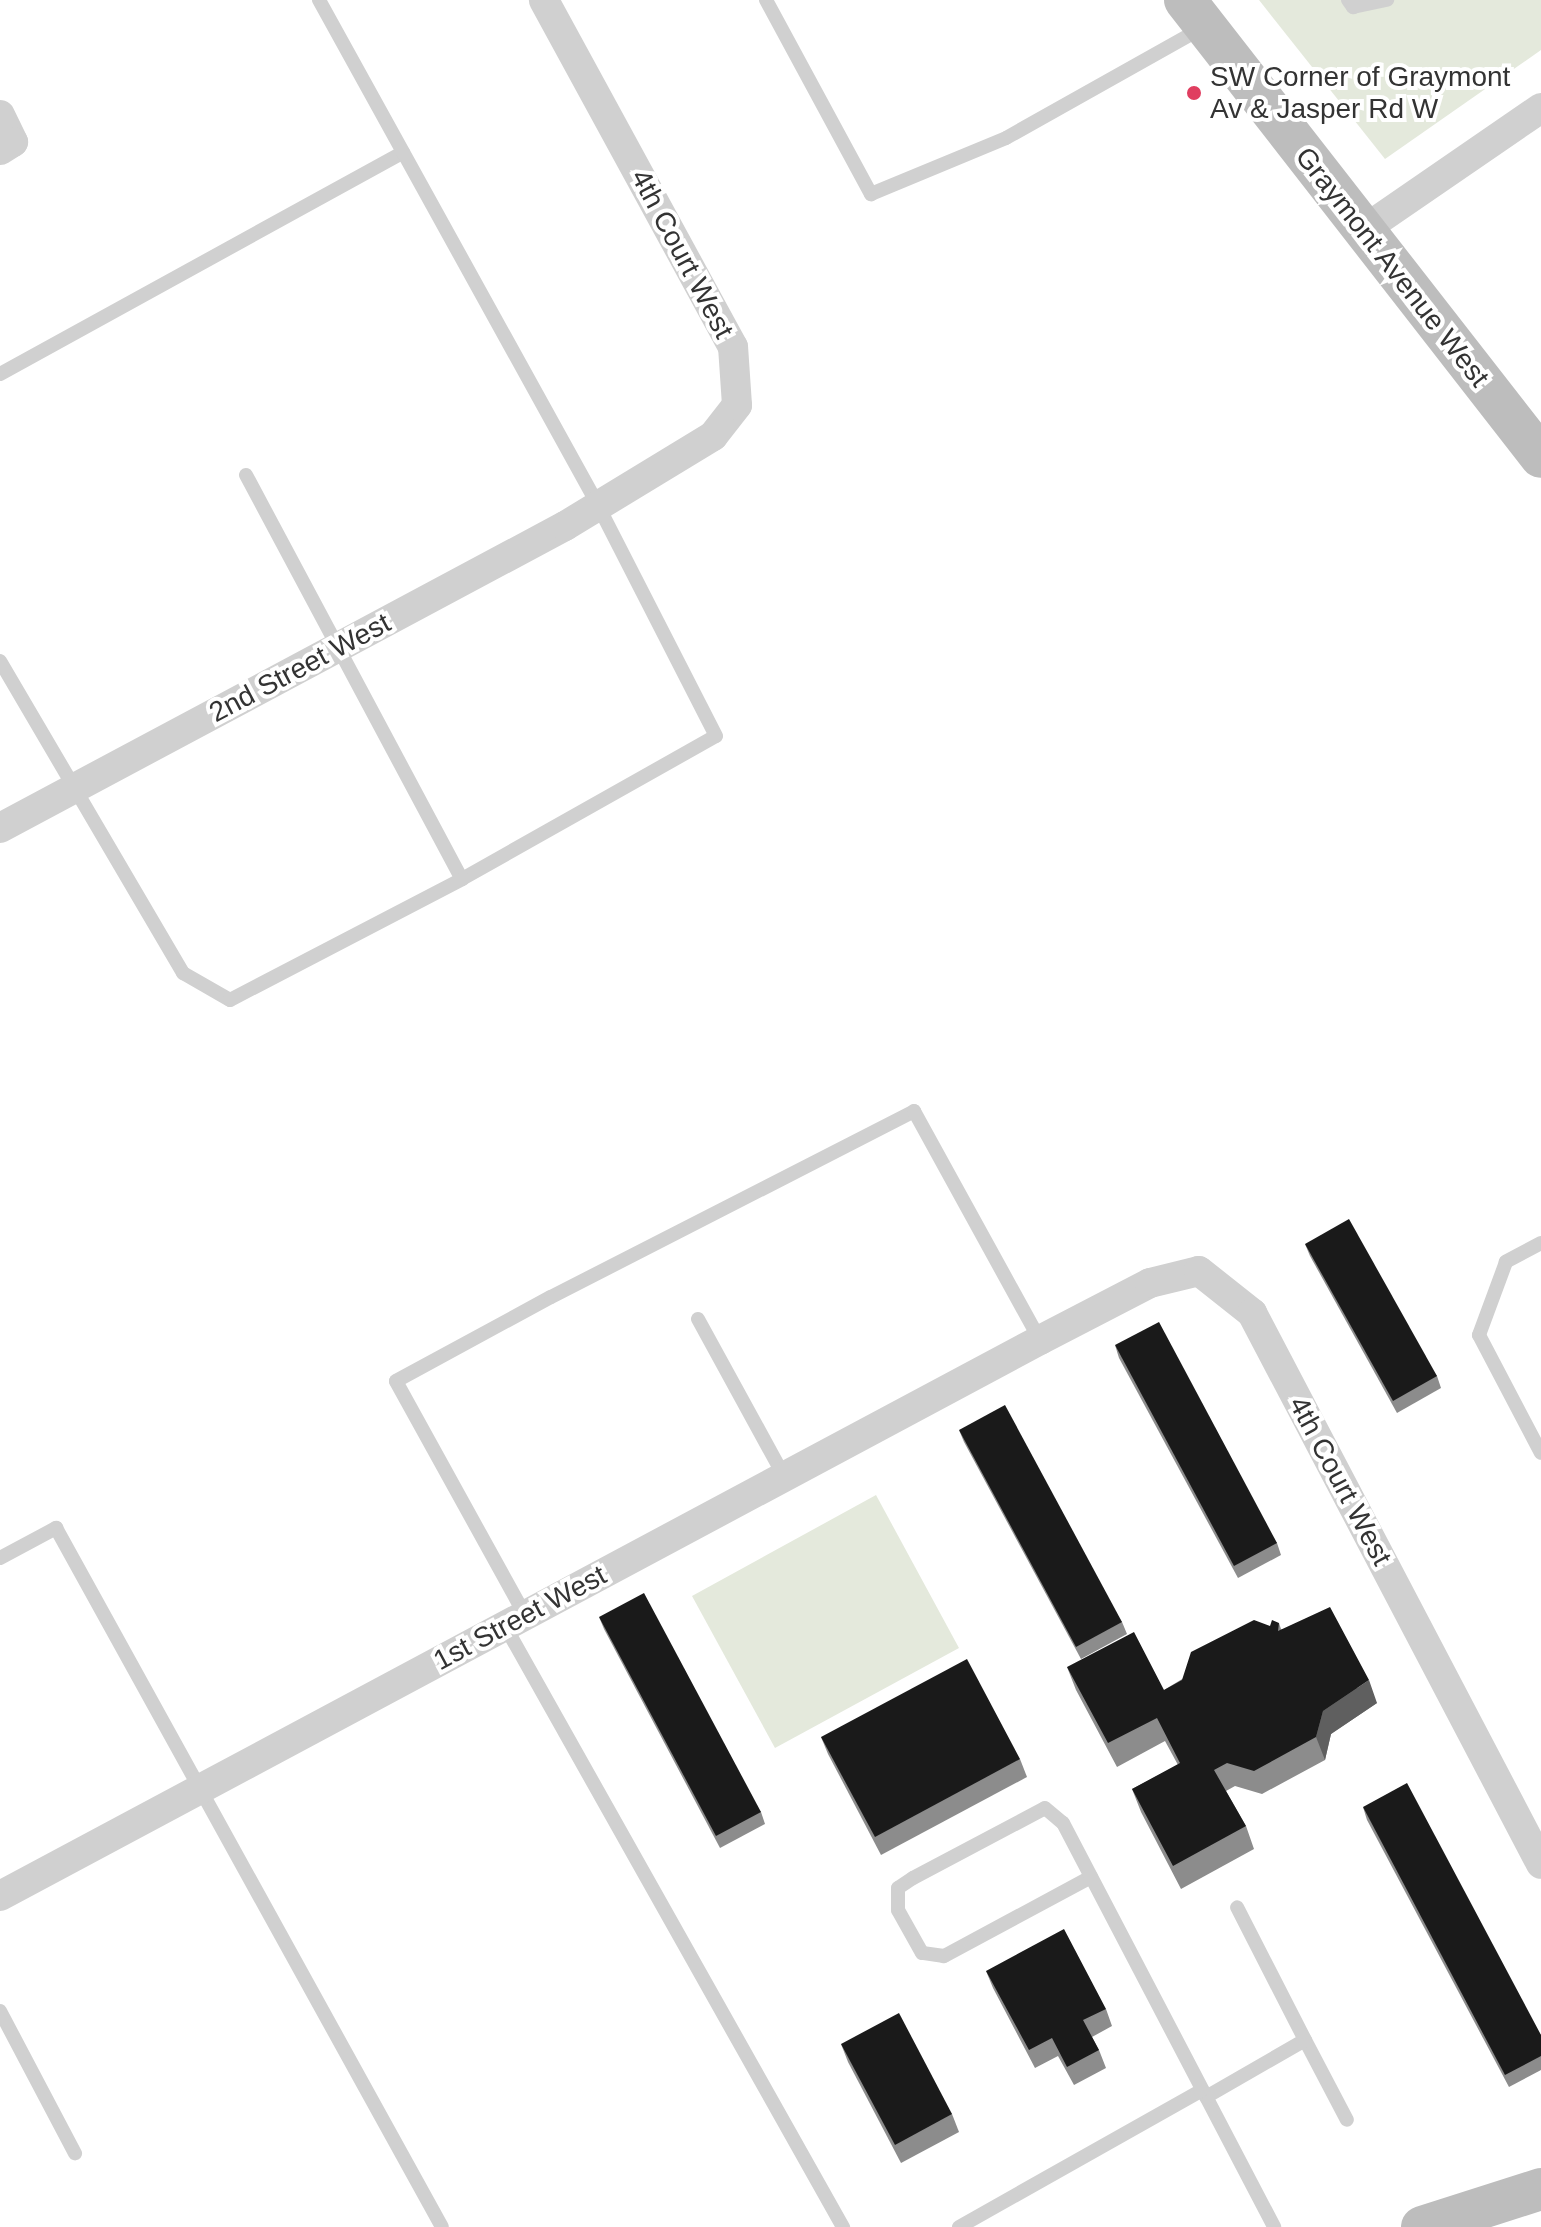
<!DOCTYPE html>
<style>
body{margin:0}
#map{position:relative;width:1541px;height:2227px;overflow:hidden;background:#fff;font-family:Helvetica,sans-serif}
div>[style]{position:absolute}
.green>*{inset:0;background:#e4e9dc}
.lane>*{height:14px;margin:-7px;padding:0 7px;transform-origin:7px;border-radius:7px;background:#d0d0d0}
.street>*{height:30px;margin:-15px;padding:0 15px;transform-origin:15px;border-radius:15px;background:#d0d0d0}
.secondary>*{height:42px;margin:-21px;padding:0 21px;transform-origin:21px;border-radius:21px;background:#bdbdbd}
.wall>*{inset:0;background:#8c8c8c}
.shaded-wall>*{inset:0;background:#5f5f5f}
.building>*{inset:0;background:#1a1a1a}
.dots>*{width:22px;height:22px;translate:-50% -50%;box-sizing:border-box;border:4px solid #fff;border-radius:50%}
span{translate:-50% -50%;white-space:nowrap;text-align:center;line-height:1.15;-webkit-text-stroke:8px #fff;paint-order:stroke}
.poi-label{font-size:28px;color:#333}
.left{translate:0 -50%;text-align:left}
.street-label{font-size:28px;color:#333}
</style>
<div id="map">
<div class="green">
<div style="clip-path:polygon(1259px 0,1541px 0,1541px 50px,1385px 159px)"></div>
<div style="clip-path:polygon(876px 1495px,959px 1648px,775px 1748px,692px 1596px)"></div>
</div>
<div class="lane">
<div style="left:766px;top:0;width:221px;rotate:61.6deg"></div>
<div style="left:871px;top:194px;width:146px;rotate:-22.5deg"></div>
<div style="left:1006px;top:138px;width:225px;rotate:-29.3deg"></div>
<div style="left:1348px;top:0;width:9px;rotate:54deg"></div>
<div style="left:1353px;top:7px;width:35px;rotate:-12deg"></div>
<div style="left:0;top:374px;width:460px;rotate:-28.8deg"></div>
<div style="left:246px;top:475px;width:458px;rotate:61.9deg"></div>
<div style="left:462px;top:879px;width:291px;rotate:-29.4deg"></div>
<div style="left:716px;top:736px;width:259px;rotate:-117.1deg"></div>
<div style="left:598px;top:505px;width:577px;rotate:-118.92deg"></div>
<div style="left:0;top:661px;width:362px;rotate:59.6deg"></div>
<div style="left:183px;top:973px;width:54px;rotate:29.9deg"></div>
<div style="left:230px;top:1000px;width:262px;rotate:-27.5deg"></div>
<div style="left:1541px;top:1243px;width:40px;rotate:152deg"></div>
<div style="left:1506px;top:1262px;width:78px;rotate:110.3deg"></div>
<div style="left:1479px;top:1335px;width:133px;rotate:62.3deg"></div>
<div style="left:698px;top:1319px;width:179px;rotate:61.3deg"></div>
<div style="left:0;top:1558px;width:64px;rotate:-28.2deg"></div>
<div style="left:56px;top:1528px;width:798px;rotate:61.09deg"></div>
<div style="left:525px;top:1615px;width:267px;rotate:-118.9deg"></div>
<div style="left:396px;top:1381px;width:176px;rotate:-28.5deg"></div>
<div style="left:551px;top:1297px;width:408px;rotate:-27.1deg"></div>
<div style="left:914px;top:1111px;width:261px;rotate:61.2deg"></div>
<div style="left:505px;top:1626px;width:690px;rotate:60.65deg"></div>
<div style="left:1091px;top:1877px;width:167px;rotate:151.7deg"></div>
<div style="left:944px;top:1956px;width:22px;rotate:-172deg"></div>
<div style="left:922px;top:1953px;width:49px;rotate:-119.2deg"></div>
<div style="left:898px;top:1910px;width:22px;rotate:-90deg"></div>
<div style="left:898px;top:1888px;width:18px;rotate:-34deg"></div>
<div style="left:913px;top:1878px;width:149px;rotate:-27.9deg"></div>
<div style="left:1045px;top:1808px;width:23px;rotate:40deg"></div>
<div style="left:1063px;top:1823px;width:456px;rotate:62.4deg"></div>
<div style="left:0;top:2011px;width:161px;rotate:62.2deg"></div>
<div style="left:1305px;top:2040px;width:90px;rotate:62.3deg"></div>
<div style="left:1206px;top:2097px;width:114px;rotate:-29.9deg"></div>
<div style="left:1305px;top:2040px;width:149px;rotate:-117.1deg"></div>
<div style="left:959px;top:2227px;width:279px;rotate:-29.4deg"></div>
</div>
<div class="street">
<div style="left:0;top:115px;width:30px;rotate:64deg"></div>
<div style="left:13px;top:142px;width:15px;rotate:148deg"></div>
<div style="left:1362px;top:231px;width:217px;rotate:-34.5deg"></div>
<div style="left:0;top:828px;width:641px;rotate:-28.13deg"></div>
<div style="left:565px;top:526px;width:173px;rotate:-31.3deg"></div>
<div style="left:713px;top:436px;width:39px;rotate:-52deg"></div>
<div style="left:737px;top:405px;width:58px;rotate:-93.9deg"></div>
<div style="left:733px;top:347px;width:395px;rotate:-118.6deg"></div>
<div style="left:0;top:1896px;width:1179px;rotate:-28.13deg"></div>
<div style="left:1040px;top:1340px;width:124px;rotate:-27.4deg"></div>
<div style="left:1150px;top:1283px;width:50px;rotate:-13.8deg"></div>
<div style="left:1199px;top:1271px;width:68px;rotate:38.4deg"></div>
<div style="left:1252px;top:1313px;width:622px;rotate:62.32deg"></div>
</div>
<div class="secondary">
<div style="left:1185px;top:0;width:579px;rotate:52.08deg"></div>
<div style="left:1422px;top:2227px;width:125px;rotate:-17.7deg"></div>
</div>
<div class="wall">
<div style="clip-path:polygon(1305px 1244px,1437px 1376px,1441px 1388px,1397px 1413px,1310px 1256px)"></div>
<div style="clip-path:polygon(1115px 1345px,1277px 1543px,1281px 1555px,1238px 1578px,1119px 1358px)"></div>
<div style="clip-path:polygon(959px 1430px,1122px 1622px,1127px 1634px,1081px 1659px,964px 1442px)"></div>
<div style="clip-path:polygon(599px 1617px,761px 1812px,765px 1824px,720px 1848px,604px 1629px)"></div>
<div style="clip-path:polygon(1279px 1623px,1281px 1629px,1377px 1703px,1331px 1734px,1325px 1760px,1262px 1794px,1235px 1786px,1226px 1791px,1246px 1826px,1254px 1849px,1181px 1889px,1141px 1812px,1132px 1789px,1178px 1765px,1165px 1741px,1117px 1767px,1076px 1690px,1067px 1667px,1164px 1690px,1270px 1626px)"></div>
<div style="clip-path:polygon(821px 1737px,1020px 1759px,1027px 1777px,881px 1855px,828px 1754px)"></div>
<div style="clip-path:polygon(1363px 1807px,1541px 2035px,1541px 2070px,1509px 2087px,1367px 1820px)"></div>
<div style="clip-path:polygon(986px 1971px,1106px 2009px,1112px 2026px,1092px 2037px,1099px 2050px,1106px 2068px,1074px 2085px,1058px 2056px,1035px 2068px,993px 1988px)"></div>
<div style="clip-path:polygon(841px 2044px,952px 2114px,959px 2132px,901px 2163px,848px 2062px)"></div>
</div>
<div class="shaded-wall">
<div style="clip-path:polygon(1369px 1680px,1377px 1703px,1331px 1734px,1325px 1760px,1316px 1737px,1323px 1711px)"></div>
</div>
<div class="building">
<div style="clip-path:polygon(1349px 1219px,1437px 1376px,1393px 1401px,1305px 1244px)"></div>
<div style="clip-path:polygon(1159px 1322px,1277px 1543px,1234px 1566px,1115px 1345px)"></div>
<div style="clip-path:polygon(1005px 1405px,1122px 1622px,1076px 1647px,959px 1430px)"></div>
<div style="clip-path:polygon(644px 1593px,761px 1812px,716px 1836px,599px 1617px)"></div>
<div style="clip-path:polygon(1330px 1607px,1369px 1680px,1323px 1711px,1316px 1737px,1254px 1771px,1227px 1763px,1214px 1770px,1246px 1826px,1173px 1866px,1132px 1789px,1180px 1763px,1157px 1718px,1108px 1743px,1067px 1667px,1134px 1632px,1164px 1690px,1182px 1680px,1191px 1652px,1254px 1620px,1270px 1626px,1272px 1620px,1279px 1623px,1278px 1631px)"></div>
<div style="clip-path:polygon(967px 1659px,1020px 1759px,875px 1837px,821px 1737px)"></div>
<div style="clip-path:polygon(1407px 1783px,1541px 2035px,1541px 2056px,1505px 2075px,1363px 1807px)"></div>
<div style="clip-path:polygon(1064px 1929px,1106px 2009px,1083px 2020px,1099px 2050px,1067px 2067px,1052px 2038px,1029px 2050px,986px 1971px)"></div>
<div style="clip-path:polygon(899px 2013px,952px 2114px,895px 2145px,841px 2044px)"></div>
</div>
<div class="dots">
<div style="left:1194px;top:93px;background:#e03e60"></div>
</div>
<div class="poi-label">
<span class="left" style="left:1210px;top:93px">SW Corner of Graymont<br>Av &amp; Jasper Rd W</span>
</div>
<div class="street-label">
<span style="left:682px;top:254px;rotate:62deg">4th Court West</span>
<span style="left:1392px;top:267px;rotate:52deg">Graymont Avenue West</span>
<span style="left:300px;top:668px;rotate:-28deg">2nd Street West</span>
<span style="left:1340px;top:1481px;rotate:62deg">4th Court West</span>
<span style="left:520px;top:1618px;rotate:-28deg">1st Street West</span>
</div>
</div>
